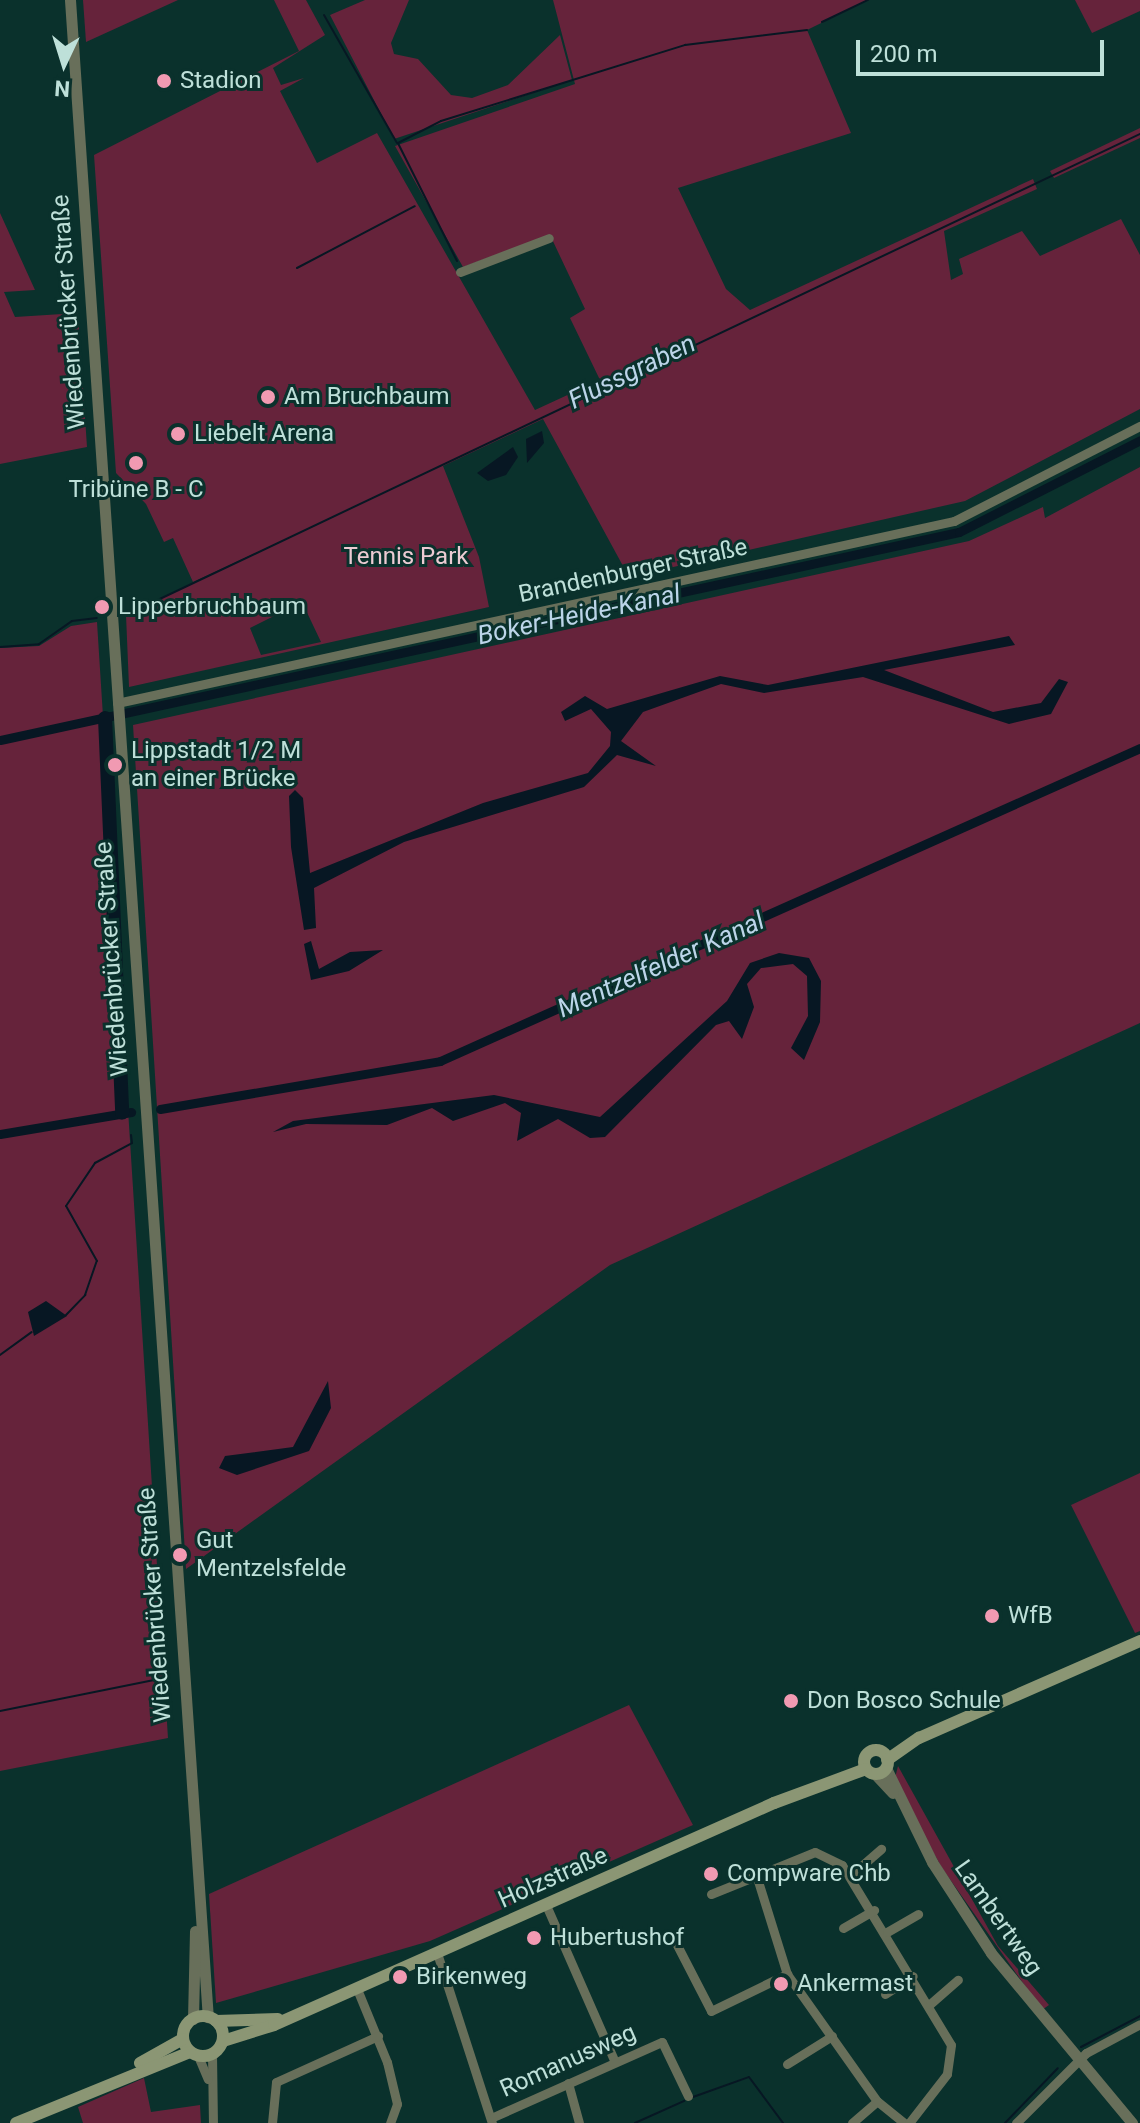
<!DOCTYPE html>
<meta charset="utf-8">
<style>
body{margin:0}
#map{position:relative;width:1140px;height:2123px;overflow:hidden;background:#0a312c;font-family:Roboto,sans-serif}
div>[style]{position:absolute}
.green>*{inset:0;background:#66233b}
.water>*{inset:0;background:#071723}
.stream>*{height:2px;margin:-1px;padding:0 1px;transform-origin:1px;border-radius:1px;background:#071723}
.canal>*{height:9px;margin:-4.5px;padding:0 4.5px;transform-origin:4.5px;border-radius:4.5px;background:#071723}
.river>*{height:14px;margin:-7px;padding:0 7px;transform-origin:7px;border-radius:7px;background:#071723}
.minor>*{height:9px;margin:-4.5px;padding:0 4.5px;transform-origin:4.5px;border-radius:4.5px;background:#686f5a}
.tertiary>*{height:11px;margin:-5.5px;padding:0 5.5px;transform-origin:5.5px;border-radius:5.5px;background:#686f5a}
.secondary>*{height:12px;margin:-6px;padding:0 6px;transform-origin:6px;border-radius:6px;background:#8b9674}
.secondary>.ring{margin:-6px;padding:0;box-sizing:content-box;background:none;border:12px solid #8b9674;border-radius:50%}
.dots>*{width:22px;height:22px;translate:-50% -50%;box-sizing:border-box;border:4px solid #0a312c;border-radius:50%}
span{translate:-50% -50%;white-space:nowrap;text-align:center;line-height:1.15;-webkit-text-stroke:6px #0a312c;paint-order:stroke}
.poi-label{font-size:24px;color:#bee0d9}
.left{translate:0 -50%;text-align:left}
.street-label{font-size:24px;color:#bee0d9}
.park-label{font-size:24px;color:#eccbd3}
.water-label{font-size:26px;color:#bcd5e9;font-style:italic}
.north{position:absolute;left:24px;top:24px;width:80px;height:80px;-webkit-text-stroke:6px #0a312c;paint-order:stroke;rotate:184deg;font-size:22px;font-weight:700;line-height:32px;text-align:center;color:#bee0d9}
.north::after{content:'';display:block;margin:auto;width:28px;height:36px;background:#bee0d9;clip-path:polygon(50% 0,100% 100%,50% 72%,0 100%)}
.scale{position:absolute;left:856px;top:40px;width:248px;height:36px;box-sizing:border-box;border:4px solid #bee0d9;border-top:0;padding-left:10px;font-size:24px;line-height:28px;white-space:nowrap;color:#bee0d9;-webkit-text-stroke:6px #0a312c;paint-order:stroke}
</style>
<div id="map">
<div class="green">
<div style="clip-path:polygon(83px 0,178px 0,86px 42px)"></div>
<div style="clip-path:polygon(evenodd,274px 0,306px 0,325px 35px,273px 68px,281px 85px,304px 78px,280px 91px,317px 163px,377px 133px,535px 410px,600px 380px,570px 318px,585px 309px,550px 235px,463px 267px,395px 146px,575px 84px,553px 0,868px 0,807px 30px,851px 133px,678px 188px,726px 289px,750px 310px,1033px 179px,1037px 189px,944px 231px,951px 280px,963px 274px,959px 259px,1022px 231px,1040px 256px,1121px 219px,1140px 255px,1140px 409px,965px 501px,629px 577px,543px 419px,443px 466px,479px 557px,489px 607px,129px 687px,126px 615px,340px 514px,193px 582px,173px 538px,164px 542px,146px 504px,116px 473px,94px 155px,299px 51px,274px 0,302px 602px,321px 642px,261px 655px,250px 628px,302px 602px)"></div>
<div style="clip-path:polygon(365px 0,409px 0,391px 43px,394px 54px,418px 59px,451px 95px,472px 98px,508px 85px,560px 35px,572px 80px,394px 139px,330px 15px)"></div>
<div style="clip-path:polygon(1075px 0,1140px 0,1140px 11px,1092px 33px)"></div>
<div style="clip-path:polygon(1140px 128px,1140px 138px,1054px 178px,1050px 171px)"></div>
<div style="clip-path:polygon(0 213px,35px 290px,4px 292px,15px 317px,78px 313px,87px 447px,0 464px)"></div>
<div style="clip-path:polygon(1140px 467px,1140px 1023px,610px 1265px,186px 1569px,133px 725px,969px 541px,1043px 507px,1045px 518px)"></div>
<div style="clip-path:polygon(97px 622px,168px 1738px,0 1771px,0 648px,39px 646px,71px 626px)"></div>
<div style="clip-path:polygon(1140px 1473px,1140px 1631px,1135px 1633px,1071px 1505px)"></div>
<div style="clip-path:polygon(629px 1705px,693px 1825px,430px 1941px,216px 2003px,209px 1894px)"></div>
<div style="clip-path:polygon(898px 1766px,998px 1946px,1049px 2005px,1042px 2010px,942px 1868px,894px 1782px)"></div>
<div style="clip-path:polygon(144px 2078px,151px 2112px,200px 2105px,201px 2123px,83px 2123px,78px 2107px)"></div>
</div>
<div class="water">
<div style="clip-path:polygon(542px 431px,544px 443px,527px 463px,526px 439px)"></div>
<div style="clip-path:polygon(513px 447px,518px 457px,506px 475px,488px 481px,477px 473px)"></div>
<div style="clip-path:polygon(1009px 636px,1015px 645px,884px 670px,993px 712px,1041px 703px,1059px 679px,1068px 682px,1051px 714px,1009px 724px,863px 677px,764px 693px,721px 684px,643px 712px,621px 741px,656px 766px,617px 755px,584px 787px,404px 842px,314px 888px,316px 928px,304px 930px,291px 847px,289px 796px,295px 790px,303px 798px,310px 873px,483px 803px,588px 773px,610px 746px,611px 732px,591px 709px,565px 721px,561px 712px,585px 696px,607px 709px,720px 676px,768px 685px)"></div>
<div style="clip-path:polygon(311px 941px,319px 969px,350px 952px,383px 950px,349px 971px,311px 980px,304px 944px)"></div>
<div style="clip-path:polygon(779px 953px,809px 958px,821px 981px,820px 1022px,804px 1060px,791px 1048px,808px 1016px,807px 976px,793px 964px,761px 968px,747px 984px,754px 1007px,742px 1039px,729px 1021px,716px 1025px,605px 1137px,590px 1138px,558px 1119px,517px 1141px,521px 1113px,505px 1103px,453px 1121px,432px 1108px,387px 1125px,306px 1124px,273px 1132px,293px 1121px,494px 1095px,600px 1117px,727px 1001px,750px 963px)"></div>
<div style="clip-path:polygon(46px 1301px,67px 1316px,34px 1336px,28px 1312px)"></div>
<div style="clip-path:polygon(328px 1381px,331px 1408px,309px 1451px,237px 1475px,219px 1468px,225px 1456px,293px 1447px)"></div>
</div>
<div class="stream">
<div style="left:324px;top:15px;width:147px;rotate:60.3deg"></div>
<div style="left:822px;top:22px;width:51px;rotate:-25.6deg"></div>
<div style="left:457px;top:261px;width:132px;rotate:-116.6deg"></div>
<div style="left:398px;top:143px;width:48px;rotate:-27.1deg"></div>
<div style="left:441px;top:121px;width:256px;rotate:-17.3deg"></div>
<div style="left:685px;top:45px;width:123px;rotate:-7deg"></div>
<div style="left:297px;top:268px;width:133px;rotate:-27.7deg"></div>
<div style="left:126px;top:615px;width:1122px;rotate:-25.38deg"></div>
<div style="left:0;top:647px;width:39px;rotate:-4deg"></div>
<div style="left:39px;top:644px;width:40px;rotate:-34.9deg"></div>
<div style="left:72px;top:621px;width:25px;rotate:-7deg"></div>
<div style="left:66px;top:1315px;width:28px;rotate:-46deg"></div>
<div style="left:85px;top:1295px;width:36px;rotate:-71deg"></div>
<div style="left:97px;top:1261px;width:63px;rotate:-119.4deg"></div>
<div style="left:66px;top:1206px;width:52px;rotate:-56deg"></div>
<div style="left:95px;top:1163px;width:42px;rotate:-28.4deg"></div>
<div style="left:132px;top:1143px;width:8px;rotate:-97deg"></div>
<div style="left:0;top:1355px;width:39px;rotate:-36deg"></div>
<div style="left:0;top:1711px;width:166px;rotate:-11.4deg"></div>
<div style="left:1081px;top:2047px;width:67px;rotate:-27.7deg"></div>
<div style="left:693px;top:2097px;width:59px;rotate:-19.7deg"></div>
<div style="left:749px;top:2077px;width:57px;rotate:53.5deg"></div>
<div style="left:635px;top:2123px;width:54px;rotate:-24.2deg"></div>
<div style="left:1005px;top:2123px;width:76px;rotate:-46.1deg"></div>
</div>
<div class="canal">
<div style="left:0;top:740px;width:981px;rotate:-12.24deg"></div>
<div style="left:959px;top:532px;width:203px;rotate:-26.9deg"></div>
<div style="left:160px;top:1109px;width:284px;rotate:-9.7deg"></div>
<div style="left:440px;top:1061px;width:767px;rotate:-24.09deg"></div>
<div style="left:0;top:1134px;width:133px;rotate:-9.5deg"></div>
</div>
<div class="river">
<div style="left:105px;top:718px;width:395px;rotate:87.5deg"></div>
</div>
<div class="minor">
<div style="left:460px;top:272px;width:95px;rotate:-20.9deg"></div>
<div style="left:117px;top:703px;width:857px;rotate:-12.27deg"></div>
<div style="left:954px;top:521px;width:209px;rotate:-27.1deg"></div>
<div style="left:851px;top:1875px;width:40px;rotate:-41deg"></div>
<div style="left:758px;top:1881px;width:97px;rotate:72.7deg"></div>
<div style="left:787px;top:1974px;width:156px;rotate:54.7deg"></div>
<div style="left:877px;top:2101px;width:35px;rotate:39deg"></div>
<div style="left:711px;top:1894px;width:112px;rotate:-22deg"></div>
<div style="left:815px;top:1852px;width:30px;rotate:26deg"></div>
<div style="left:842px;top:1865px;width:210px;rotate:58.8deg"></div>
<div style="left:951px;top:2045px;width:29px;rotate:98deg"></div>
<div style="left:947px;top:2074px;width:62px;rotate:127.8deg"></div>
<div style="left:546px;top:1905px;width:171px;rotate:66.3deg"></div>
<div style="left:843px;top:1928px;width:36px;rotate:-30deg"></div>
<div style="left:887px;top:1932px;width:36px;rotate:-30deg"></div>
<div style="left:677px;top:1945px;width:74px;rotate:62.7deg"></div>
<div style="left:711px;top:2011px;width:85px;rotate:-26deg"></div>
<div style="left:437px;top:1953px;width:179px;rotate:72.1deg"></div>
<div style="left:357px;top:1989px;width:79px;rotate:67.7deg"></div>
<div style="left:387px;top:2062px;width:43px;rotate:76.6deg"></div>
<div style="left:397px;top:2104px;width:20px;rotate:110deg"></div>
<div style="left:885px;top:1994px;width:33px;rotate:-33deg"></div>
<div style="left:930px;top:2004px;width:37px;rotate:-41deg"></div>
<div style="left:212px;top:2054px;width:69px;rotate:89.2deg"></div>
<div style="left:198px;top:2056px;width:25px;rotate:67deg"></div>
<div style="left:787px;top:2064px;width:53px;rotate:-31.9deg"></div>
<div style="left:568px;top:2083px;width:41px;rotate:74.6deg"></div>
<div style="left:491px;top:2118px;width:187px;rotate:-24deg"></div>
<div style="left:662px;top:2042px;width:60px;rotate:64.3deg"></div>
<div style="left:272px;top:2123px;width:41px;rotate:-84.4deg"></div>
<div style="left:276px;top:2082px;width:112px;rotate:-24.3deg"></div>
<div style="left:852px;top:2123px;width:33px;rotate:-41deg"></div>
<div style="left:1016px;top:2123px;width:99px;rotate:-45deg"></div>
<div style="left:1086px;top:2053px;width:61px;rotate:-28.2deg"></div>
</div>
<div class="tertiary">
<div style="left:70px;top:0;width:2022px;rotate:86.09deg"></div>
<div style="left:886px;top:1768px;width:105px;rotate:63.9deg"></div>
<div style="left:932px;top:1862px;width:108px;rotate:57deg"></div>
<div style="left:991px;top:1953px;width:221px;rotate:50.3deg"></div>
<div style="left:875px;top:1774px;width:26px;rotate:47deg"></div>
<div style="left:193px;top:2019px;width:88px;rotate:-88.7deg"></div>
</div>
<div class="secondary">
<div class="ring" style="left:864px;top:1750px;width:12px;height:12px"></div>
<div style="left:887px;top:1760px;width:39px;rotate:-35deg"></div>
<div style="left:919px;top:1738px;width:241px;rotate:-23.7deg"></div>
<div class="ring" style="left:183px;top:2016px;width:28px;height:28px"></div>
<div style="left:216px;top:2021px;width:62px;rotate:-1.8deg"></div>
<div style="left:223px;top:2041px;width:53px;rotate:-17.4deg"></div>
<div style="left:274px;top:2025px;width:547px;rotate:-23.94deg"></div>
<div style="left:774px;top:1803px;width:98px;rotate:-20.3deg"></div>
<div style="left:140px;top:2063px;width:49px;rotate:-29.2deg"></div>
<div style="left:16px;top:2123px;width:188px;rotate:-22.2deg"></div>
</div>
<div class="dots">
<div style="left:164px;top:81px;background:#f19ab2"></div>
<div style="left:268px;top:397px;background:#f19ab2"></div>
<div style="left:178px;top:434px;background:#f19ab2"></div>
<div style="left:136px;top:463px;background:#f19ab2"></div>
<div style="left:102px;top:607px;background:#f19ab2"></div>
<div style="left:115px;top:765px;background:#f19ab2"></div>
<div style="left:180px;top:1555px;background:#f19ab2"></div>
<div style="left:992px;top:1616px;background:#f19ab2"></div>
<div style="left:791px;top:1701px;background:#f19ab2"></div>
<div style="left:711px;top:1874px;background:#f19ab2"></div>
<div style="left:534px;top:1938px;background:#f19ab2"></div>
<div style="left:400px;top:1977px;background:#f19ab2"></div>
<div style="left:781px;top:1984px;background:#f19ab2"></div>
</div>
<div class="poi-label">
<span class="left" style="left:180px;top:81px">Stadion</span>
<span class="left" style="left:284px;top:397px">Am Bruchbaum</span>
<span class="left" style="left:194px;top:434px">Liebelt Arena</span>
<span style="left:136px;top:490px">Tribüne B - C</span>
<span class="left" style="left:118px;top:607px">Lipperbruchbaum</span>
<span class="left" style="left:131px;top:765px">Lippstadt 1/2 M<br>an einer Brücke</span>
<span class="left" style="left:196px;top:1555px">Gut<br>Mentzelsfelde</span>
<span class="left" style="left:1008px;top:1616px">WfB</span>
<span class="left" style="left:807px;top:1701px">Don Bosco Schule</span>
<span class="left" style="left:727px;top:1874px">Compware Chb</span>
<span class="left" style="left:550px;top:1938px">Hubertushof</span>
<span class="left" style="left:416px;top:1977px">Birkenweg</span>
<span class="left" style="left:797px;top:1984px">Ankermast</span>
</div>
<div class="street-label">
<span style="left:69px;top:312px;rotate:-94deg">Wiedenbrücker Straße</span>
<span style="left:633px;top:571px;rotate:-12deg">Brandenburger Straße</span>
<span style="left:112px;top:959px;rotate:-94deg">Wiedenbrücker Straße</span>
<span style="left:155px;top:1605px;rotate:-94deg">Wiedenbrücker Straße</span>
<span style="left:553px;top:1878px;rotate:-24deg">Holzstraße</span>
<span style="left:998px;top:1918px;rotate:55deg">Lambertweg</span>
<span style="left:568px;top:2061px;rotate:-24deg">Romanusweg</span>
</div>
<div class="park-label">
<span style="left:406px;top:557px">Tennis Park</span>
</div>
<div class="water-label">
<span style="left:632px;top:372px;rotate:-26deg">Flussgraben</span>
<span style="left:579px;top:615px;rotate:-12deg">Boker-Heide-Kanal</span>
<span style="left:661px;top:965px;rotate:-24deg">Mentzelfelder Kanal</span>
</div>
<div class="north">N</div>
<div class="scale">200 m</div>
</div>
